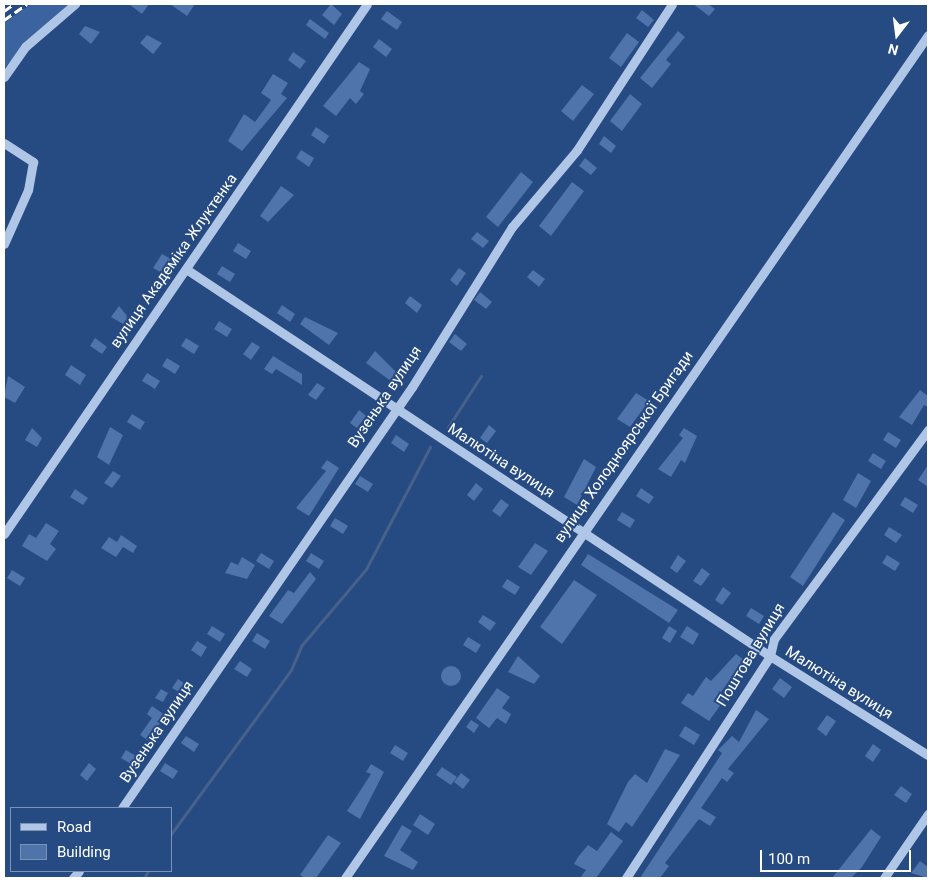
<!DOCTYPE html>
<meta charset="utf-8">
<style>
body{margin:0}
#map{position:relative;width:932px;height:882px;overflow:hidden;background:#264a82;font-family:Roboto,sans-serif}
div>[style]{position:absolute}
.green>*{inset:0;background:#3b639f}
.stream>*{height:3px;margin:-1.5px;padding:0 1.5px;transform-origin:1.5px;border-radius:1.5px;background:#48618a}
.building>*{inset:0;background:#4f73ab}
.round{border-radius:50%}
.minor>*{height:9px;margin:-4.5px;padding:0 4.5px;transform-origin:4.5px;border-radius:4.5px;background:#afc6e7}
.rail>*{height:3px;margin-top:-1.5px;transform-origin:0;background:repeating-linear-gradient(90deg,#fff 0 9px,transparent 0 13px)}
span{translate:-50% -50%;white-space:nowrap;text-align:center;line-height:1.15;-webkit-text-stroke:4px #264a82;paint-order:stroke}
.street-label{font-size:15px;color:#fff}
.frame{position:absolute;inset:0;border:5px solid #fff;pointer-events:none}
.legend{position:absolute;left:10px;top:807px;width:162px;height:65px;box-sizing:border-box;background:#264a82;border:1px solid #7d92b4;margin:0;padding:6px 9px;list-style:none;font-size:15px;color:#fff}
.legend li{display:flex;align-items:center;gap:10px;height:25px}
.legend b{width:25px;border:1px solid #7d92b4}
.north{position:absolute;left:872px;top:10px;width:50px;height:50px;-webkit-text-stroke:4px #264a82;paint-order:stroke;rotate:195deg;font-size:14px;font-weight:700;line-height:20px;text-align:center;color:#fff}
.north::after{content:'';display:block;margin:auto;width:18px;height:22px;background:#fff;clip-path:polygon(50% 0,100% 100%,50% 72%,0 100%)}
.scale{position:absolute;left:760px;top:850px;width:151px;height:22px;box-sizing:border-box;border:2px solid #fff;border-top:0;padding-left:6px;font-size:15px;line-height:18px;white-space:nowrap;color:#fff;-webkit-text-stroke:4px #264a82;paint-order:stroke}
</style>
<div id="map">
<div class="green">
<div style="clip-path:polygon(31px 4px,71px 4px,24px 44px,4px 69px,4px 23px)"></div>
</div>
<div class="stream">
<div style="left:448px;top:427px;width:61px;rotate:-57.1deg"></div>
<div style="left:171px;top:834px;width:203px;rotate:-53.8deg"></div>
<div style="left:291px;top:670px;width:26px;rotate:-67deg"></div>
<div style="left:301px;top:646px;width:101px;rotate:-49.8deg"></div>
<div style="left:366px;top:569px;width:138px;rotate:-62.3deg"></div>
<div style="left:144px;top:878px;width:8px;rotate:-60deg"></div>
</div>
<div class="building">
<div style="clip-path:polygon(129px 4px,149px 4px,142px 14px)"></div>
<div style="clip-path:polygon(170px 4px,195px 4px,187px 16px)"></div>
<div style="clip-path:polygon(331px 4px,342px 14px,334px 25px,322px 15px)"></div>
<div style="clip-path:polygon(693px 4px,708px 4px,715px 9px,709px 16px)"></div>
<div style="clip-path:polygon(642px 10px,654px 20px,648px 27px,636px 18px)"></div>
<div style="clip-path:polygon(387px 11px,402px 22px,397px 30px,381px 19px)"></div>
<div style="clip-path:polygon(310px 19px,329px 33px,325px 39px,306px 25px)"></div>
<div style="clip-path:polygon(85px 26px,100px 32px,91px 44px,79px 34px)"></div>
<div style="clip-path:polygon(678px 31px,685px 37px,666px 60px,671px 64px,652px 88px,640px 78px)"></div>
<div style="clip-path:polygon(627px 33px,639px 42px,621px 67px,609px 58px)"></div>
<div style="clip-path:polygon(147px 35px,162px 43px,153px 54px,140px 43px)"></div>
<div style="clip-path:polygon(379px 39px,392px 49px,386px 57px,373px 47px)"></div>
<div style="clip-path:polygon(293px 52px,306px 61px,300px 69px,288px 60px)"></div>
<div style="clip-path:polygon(359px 62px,370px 69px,360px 91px,364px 94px,356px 104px,350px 98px,336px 116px,323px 106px)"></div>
<div style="clip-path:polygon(273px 74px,288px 83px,281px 94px,287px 98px,242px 151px,228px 141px,244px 114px,255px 122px,271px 100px,261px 93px)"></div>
<div style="clip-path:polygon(582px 85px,594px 94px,573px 121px,561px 111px)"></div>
<div style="clip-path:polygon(630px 94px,642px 104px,622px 131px,610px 121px)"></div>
<div style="clip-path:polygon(316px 127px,329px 136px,324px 144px,311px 135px)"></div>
<div style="clip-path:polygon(604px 136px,616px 146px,611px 153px,599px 144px)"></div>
<div style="clip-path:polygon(301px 150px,314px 158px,309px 167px,296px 158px)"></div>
<div style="clip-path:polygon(585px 158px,597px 168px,591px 175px,579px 166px)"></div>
<div style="clip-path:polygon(521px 172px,533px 182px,498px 227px,486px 217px)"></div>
<div style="clip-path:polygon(572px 182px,584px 191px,551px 236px,539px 226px)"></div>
<div style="clip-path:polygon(281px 186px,294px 195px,268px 222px,260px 216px)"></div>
<div style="clip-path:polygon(477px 232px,489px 241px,483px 248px,471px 239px)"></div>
<div style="clip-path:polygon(238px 243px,251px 251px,246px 259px,233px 251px)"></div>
<div style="clip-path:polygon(162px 254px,171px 259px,162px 273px,153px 268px)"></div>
<div style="clip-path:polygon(222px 266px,235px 274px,230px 282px,217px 274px)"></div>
<div style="clip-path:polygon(459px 268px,466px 273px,457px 286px,450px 280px)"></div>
<div style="clip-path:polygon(533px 270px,545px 279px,539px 287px,527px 277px)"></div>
<div style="clip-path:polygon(480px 292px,492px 302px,486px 309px,474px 300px)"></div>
<div style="clip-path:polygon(410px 296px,422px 305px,417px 313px,405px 303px)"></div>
<div style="clip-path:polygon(282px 305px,295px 314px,290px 322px,277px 313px)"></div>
<div style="clip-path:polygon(119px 306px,128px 317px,123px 324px,111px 317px)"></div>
<div style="clip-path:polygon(305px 317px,338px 333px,329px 345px,300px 324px)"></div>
<div style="clip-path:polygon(219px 321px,232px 329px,227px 337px,214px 329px)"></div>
<div style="clip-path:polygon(455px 334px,467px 344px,461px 351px,449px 342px)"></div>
<div style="clip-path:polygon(95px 338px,107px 347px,102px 354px,90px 346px)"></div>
<div style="clip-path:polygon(186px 338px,199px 346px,194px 354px,181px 346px)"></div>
<div style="clip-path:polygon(252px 342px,260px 347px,251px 360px,243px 354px)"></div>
<div style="clip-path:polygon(375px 351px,401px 377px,395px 384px,366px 363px)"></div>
<div style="clip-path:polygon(273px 356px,302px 374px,302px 385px,276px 369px,272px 374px,264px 369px)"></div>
<div style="clip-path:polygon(167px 358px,180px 366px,175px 374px,162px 366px)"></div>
<div style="clip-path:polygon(71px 365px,86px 375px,80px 385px,65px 375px)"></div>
<div style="clip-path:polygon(147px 373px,160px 381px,155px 389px,142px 381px)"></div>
<div style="clip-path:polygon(8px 376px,25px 387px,15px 403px,4px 397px)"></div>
<div style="clip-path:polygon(317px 383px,325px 388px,316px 400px,308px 395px)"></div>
<div style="clip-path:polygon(920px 390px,928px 396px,928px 407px,924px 405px,912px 425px,899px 417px)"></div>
<div style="clip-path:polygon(636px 393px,649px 401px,630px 427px,617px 419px)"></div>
<div style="clip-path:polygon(359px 410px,366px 416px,357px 428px,350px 423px)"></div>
<div style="clip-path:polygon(132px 414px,145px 422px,140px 430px,127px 422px)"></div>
<div style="clip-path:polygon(489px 425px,496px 431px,487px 443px,480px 438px)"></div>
<div style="clip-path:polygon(110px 427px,123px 435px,109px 465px,97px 457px)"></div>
<div style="clip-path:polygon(32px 428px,42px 438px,37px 447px,25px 440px)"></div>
<div style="clip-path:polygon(684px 428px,697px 436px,685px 463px,681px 460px,671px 477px,658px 469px,683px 438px,679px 435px)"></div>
<div style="clip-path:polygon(888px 432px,901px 440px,896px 448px,883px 440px)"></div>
<div style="clip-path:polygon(396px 435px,409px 444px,404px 452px,391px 443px)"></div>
<div style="clip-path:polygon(873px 453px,886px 461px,881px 469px,868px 461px)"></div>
<div style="clip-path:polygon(584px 459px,596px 467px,577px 505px,564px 497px)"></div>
<div style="clip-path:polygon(327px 460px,339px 468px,309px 516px,296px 508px,326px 471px,321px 468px)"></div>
<div style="clip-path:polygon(928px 465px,928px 487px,918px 480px)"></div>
<div style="clip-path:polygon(113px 471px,121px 476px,112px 488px,104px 483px)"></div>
<div style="clip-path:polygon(858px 473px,871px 481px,856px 508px,843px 500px)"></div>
<div style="clip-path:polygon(360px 476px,373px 484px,368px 492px,355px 484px)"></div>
<div style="clip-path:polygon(476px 483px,483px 489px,474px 501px,467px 495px)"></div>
<div style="clip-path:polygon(641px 488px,654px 497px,649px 504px,636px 496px)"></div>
<div style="clip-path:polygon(75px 489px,88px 498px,83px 505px,70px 497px)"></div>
<div style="clip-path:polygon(905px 497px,918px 505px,913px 513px,900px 505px)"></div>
<div style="clip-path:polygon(501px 499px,509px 505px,500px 517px,492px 511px)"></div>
<div style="clip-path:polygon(622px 512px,635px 520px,630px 528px,617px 520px)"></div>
<div style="clip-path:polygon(833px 512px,845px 520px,803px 586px,790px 577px)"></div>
<div style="clip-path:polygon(335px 518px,348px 526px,343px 534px,330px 526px)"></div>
<div style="clip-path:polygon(46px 523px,59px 531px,50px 544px,56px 549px,47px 561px,22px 546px,29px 534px,36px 538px)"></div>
<div style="clip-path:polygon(889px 527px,902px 535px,896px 543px,884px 535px)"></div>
<div style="clip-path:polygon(121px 535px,137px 546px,133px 553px,123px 547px,116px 557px,101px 548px,109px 537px,117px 542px)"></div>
<div style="clip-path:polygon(535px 543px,548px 551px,531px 575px,518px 567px)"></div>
<div style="clip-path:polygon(261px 553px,274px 561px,269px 569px,256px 561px)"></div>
<div style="clip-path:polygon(311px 553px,324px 561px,319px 569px,306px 561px)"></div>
<div style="clip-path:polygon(588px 554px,678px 610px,669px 623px,581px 565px)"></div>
<div style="clip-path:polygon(678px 555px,686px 561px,677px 573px,670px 568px)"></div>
<div style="clip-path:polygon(887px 555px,900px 563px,895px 571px,882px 563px)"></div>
<div style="clip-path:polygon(242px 557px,255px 565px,247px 579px,225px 573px,231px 562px,238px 565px)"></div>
<div style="clip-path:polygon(702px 568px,710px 574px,701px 586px,693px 581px)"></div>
<div style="clip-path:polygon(12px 570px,25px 578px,20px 586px,7px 578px)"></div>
<div style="clip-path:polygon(310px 572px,316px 579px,282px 624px,269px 616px,288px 590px,294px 593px)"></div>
<div style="clip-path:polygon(507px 579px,520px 587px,515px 595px,502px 587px)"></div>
<div style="clip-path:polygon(574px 580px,597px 595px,562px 644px,540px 627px)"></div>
<div style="clip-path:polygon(723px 587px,731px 593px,722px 605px,715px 600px)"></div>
<div style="clip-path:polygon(751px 608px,764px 616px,759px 624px,746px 616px)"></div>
<div style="clip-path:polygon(483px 615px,496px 623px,490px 631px,478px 622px)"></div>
<div style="clip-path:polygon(212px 626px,225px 634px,220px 642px,207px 634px)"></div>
<div style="clip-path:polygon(669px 626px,677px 631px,670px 643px,662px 638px)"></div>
<div style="clip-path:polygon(687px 626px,699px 634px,693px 645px,680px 637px)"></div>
<div style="clip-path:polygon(257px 633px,270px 641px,265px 649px,252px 641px)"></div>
<div style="clip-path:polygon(468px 637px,481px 645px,476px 653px,463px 645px)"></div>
<div style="clip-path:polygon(197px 641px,207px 647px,201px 657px,191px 650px)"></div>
<div style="clip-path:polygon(736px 654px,744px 660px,721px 692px,727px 696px,709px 721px,681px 703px,688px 693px,693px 696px,706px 677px,711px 681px)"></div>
<div style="clip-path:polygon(518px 656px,540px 676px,534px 684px,508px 672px)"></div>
<div style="clip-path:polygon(240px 661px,252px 669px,247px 677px,234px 669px)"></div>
<div class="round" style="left:441px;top:666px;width:20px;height:20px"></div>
<div style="clip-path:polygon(780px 678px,792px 687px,784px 698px,772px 689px)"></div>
<div style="clip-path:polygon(178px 679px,191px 688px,186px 696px,172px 688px)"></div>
<div style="clip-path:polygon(497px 688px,510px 697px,502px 708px,511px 714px,506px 724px,497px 718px,489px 728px,476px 718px)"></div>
<div style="clip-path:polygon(161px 689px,168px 693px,163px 702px,155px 698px)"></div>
<div style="clip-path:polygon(152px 706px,165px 715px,154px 733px,158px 736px,153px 744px,140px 735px,152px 718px,147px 714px)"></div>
<div style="clip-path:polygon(756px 710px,769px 719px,728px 769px,734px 773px,727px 782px,722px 778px,701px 808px,716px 817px,710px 826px,699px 819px,665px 863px,669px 866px,660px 878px,640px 878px,722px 753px,718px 750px,732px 736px,739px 742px)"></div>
<div style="clip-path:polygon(827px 715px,836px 721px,826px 736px,817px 729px)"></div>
<div style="clip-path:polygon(471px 720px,479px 725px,474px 733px,466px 727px)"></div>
<div style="clip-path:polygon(685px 726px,700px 735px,694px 745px,679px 736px)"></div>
<div style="clip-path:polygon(186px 736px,199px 744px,194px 752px,181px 743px)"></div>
<div style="clip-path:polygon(873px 744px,881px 750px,873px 762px,865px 756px)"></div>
<div style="clip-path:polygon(395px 745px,408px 753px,403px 761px,390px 753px)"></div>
<div style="clip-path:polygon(665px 749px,680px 755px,632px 827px,626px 822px,619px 832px,607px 824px,628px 782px,635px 774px,647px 783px)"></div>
<div style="clip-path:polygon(126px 750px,139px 758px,134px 766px,121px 758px)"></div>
<div style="clip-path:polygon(89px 763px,96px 769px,87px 781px,80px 775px)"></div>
<div style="clip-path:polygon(165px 763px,178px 771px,173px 779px,160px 771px)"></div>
<div style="clip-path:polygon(371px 764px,384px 772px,360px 819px,347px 811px,371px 774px,366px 772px)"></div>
<div style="clip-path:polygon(442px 767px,457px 777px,451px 785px,436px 775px)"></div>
<div style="clip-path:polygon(461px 773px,470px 780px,463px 789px,454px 782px)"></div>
<div style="clip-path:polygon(901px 786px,912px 794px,906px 803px,894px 795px)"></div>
<div style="clip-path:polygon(420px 814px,435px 824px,428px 835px,413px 825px)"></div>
<div style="clip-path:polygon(402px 825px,412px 831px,400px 850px,418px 862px,413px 870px,384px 856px)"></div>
<div style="clip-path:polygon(871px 829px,881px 837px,862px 867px,851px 878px,832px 878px)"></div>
<div style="clip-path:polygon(611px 832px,623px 841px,596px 878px,580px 878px,586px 870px,574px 864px,578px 857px,588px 845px,597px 851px)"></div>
<div style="clip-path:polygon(328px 835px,341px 843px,316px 878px,305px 878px,300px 875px)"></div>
<div style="clip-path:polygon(920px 861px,928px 867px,928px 878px,911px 873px)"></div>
</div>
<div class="minor">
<div style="left:4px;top:77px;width:38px;rotate:-55deg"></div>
<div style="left:26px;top:46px;width:65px;rotate:-40.6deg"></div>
<div style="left:4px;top:143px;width:35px;rotate:33deg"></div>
<div style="left:33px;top:162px;width:28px;rotate:100deg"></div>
<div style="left:28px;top:190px;width:59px;rotate:114deg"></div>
<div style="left:186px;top:269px;width:701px;rotate:33.53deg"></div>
<div style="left:770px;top:656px;width:186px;rotate:32.1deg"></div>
<div style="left:4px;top:534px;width:642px;rotate:-55.59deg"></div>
<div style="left:122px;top:808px;width:511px;rotate:-55.44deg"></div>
<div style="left:412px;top:387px;width:189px;rotate:-58deg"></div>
<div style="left:512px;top:227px;width:101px;rotate:-49.8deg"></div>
<div style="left:577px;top:150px;width:174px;rotate:-56.9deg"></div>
<div style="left:73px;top:878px;width:9px;rotate:-49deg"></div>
<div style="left:345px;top:878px;width:1025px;rotate:-55.33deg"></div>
<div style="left:626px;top:878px;width:265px;rotate:-57deg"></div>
<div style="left:770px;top:656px;width:17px;rotate:-77deg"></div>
<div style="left:774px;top:639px;width:260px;rotate:-53.6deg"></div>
<div style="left:884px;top:878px;width:78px;rotate:-55.5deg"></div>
</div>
<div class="rail">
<div style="left:4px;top:11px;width:12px;rotate:-35deg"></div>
<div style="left:4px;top:20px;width:28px;rotate:-35deg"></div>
</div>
<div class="street-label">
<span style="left:174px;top:261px;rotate:-55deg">вулиця Академіка Жлуктенка</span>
<span style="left:385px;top:397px;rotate:-56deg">Вузенька вулиця</span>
<span style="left:624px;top:447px;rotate:-55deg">вулиця Холодноярської Бригади</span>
<span style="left:501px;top:461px;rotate:33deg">Малютіна вулиця</span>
<span style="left:751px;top:655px;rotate:-59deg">Поштова вулиця</span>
<span style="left:839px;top:683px;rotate:32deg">Малютіна вулиця</span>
<span style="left:157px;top:732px;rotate:-56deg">Вузенька вулиця</span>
</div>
<div class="frame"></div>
<ul class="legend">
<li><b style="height:6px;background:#afc6e7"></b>Road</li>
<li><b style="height:14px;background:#4f73ab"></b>Building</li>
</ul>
<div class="north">N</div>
<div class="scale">100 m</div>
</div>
